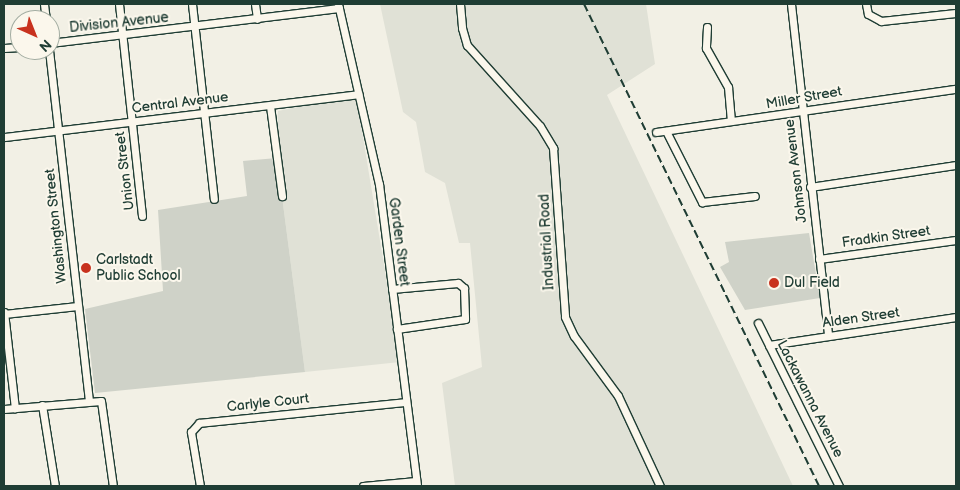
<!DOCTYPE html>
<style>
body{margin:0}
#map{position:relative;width:960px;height:490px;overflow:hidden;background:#f2f0e5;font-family:"Balsamiq Sans",sans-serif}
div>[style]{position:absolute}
.built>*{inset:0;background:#e0e1d6}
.green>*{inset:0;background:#cfd2c8}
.roads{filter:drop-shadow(1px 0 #1f3d34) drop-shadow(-1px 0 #1f3d34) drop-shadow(0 1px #1f3d34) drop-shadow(0 -1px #1f3d34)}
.minor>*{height:7px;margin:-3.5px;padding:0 3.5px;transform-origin:3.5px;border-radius:3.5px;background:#fbf7ec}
.rail>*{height:2px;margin-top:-1px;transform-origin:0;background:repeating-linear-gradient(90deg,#1f3d34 0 8px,transparent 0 12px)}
.dots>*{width:14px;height:14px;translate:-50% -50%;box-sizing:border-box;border:2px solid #fbf7ec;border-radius:50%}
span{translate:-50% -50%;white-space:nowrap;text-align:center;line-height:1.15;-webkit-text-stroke:4px #fbf7ec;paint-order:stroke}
.street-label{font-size:14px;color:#1f3d34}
.poi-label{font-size:14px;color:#1f3d34}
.left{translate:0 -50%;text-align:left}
.frame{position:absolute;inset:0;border:5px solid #1f3d34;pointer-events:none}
.north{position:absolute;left:10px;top:10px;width:50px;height:50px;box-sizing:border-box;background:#fbf7ec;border:1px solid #a3ada2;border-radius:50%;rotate:136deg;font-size:14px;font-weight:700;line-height:20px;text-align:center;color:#1f3d34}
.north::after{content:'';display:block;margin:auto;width:18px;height:22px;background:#c8321e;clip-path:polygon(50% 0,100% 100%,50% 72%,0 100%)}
</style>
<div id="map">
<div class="built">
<div style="clip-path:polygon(380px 4px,646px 4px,655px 64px,607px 95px,793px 486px,455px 486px,442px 383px,482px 367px,470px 243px,459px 243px,445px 183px,425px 172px,416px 122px,403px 112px)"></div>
<div style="clip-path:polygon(356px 95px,400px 362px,305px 372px,277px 158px,278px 111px)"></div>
</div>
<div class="green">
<div style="clip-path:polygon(277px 158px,305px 372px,95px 393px,85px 309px,163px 291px,158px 210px,247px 196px,243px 161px)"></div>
<div style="clip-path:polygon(809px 233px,820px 298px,745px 310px,720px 267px,729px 262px,725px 242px)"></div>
</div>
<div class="roads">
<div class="minor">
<div style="left:44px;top:4px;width:16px;rotate:83deg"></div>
<div style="left:119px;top:4px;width:213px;rotate:83.8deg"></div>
<div style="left:192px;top:4px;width:196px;rotate:83.6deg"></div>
<div style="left:255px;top:4px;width:15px;rotate:82deg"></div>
<div style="left:338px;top:4px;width:185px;rotate:77.2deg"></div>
<div style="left:379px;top:184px;width:304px;rotate:82.8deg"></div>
<div style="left:460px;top:4px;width:24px;rotate:85deg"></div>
<div style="left:462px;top:28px;width:18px;rotate:74deg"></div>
<div style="left:467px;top:45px;width:109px;rotate:48deg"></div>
<div style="left:540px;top:126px;width:26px;rotate:59deg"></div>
<div style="left:553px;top:148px;width:169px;rotate:85.9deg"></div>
<div style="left:565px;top:317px;width:21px;rotate:65deg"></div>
<div style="left:574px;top:336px;width:74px;rotate:53.7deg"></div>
<div style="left:618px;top:396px;width:99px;rotate:65deg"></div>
<div style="left:791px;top:4px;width:333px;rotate:83.6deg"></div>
<div style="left:866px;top:4px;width:10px;rotate:79deg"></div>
<div style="left:868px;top:14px;width:15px;rotate:28deg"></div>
<div style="left:881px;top:21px;width:75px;rotate:-6.1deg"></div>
<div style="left:707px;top:27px;width:21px;rotate:93deg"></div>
<div style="left:706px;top:48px;width:45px;rotate:60.6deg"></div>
<div style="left:728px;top:87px;width:34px;rotate:85deg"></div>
<div style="left:50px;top:43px;width:291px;rotate:-6.9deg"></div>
<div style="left:4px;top:48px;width:16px;rotate:-4deg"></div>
<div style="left:49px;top:50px;width:352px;rotate:83.5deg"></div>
<div style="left:270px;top:106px;width:91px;rotate:82.4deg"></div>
<div style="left:666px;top:131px;width:80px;rotate:63.1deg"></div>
<div style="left:702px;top:202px;width:53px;rotate:-6.5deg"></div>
<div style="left:656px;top:132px;width:303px;rotate:-8.2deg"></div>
<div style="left:4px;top:137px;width:357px;rotate:-6.9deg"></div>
<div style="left:810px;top:187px;width:148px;rotate:-8.6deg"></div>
<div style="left:819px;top:259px;width:138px;rotate:-7.9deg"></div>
<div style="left:392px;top:289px;width:66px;rotate:-5.2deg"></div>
<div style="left:458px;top:283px;width:8px;rotate:40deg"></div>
<div style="left:464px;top:288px;width:31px;rotate:88deg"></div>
<div style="left:465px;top:319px;width:69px;rotate:171.6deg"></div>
<div style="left:4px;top:312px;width:97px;rotate:83.5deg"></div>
<div style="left:4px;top:314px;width:74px;rotate:-6.2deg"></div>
<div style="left:758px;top:323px;width:182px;rotate:63.6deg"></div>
<div style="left:769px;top:345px;width:189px;rotate:-8.5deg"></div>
<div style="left:42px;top:405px;width:82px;rotate:80.9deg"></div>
<div style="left:4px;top:409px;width:97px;rotate:-4.7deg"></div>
<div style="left:101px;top:401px;width:86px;rotate:82deg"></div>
<div style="left:200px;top:486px;width:55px;rotate:-99.5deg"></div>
<div style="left:191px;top:432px;width:12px;rotate:-48deg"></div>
<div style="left:199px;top:423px;width:208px;rotate:-5.8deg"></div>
<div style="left:363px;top:486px;width:53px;rotate:-5.4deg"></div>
</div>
</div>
<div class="rail">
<div style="left:584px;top:4px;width:536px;rotate:64.01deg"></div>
</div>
<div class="dots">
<div style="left:86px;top:268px;background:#c8321e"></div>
<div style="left:774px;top:283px;background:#c8321e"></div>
</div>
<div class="street-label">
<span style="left:119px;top:23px;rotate:-6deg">Division Avenue</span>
<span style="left:804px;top:98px;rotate:-10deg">Miller Street</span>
<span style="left:180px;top:103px;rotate:-7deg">Central Avenue</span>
<span style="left:125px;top:171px;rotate:-97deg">Union Street</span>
<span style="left:796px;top:171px;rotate:-97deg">Johnson Avenue</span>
<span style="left:56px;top:226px;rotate:-96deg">Washington Street</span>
<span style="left:886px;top:237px;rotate:-8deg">Fradkin Street</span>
<span style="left:399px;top:242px;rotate:83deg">Garden Street</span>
<span style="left:547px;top:242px;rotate:-93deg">Industrial Road</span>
<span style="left:861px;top:318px;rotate:-8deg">Alden Street</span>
<span style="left:810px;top:399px;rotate:63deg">Lackawanna Avenue</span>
<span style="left:268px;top:403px;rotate:-6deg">Carlyle Court</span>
</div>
<div class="poi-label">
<span class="left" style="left:96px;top:268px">Carlstadt<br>Public School</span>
<span class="left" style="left:784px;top:283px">Dul Field</span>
</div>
<div class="frame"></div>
<div class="north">N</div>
</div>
